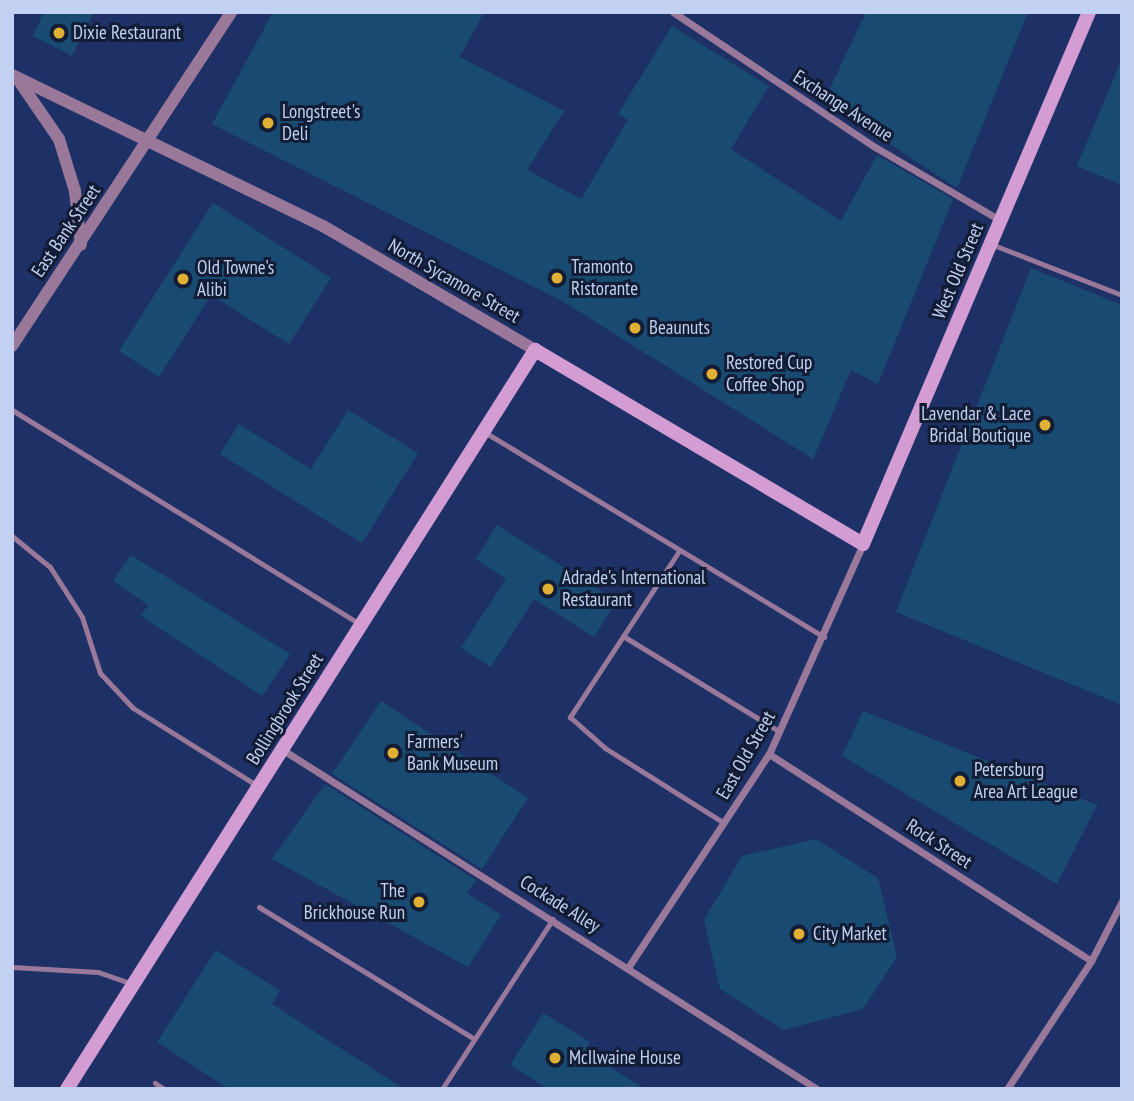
<!DOCTYPE html>
<style>
body{margin:0}
#map{position:relative;width:1134px;height:1101px;overflow:hidden;background:#1e3167;font-family:"PT Sans Narrow",sans-serif}
div>[style]{position:absolute}
.building>*{inset:0;background:#184a72}
.service>*{height:5px;margin:-2.5px;padding:0 2.5px;transform-origin:2.5px;border-radius:2.5px;background:#9a789a}
.minor>*{height:7px;margin:-3.5px;padding:0 3.5px;transform-origin:3.5px;border-radius:3.5px;background:#9a789a}
.tertiary>*{height:12px;margin:-6px;padding:0 6px;transform-origin:6px;border-radius:6px;background:#9a789a}
.secondary>*{height:14px;margin:-7px;padding:0 7px;transform-origin:7px;border-radius:7px;background:#d39dd3}
.dots>*{width:19px;height:19px;translate:-50% -50%;box-sizing:border-box;border:4px solid #121c34;border-radius:50%}
span{translate:-50% -50%;white-space:nowrap;text-align:center;line-height:1.15;-webkit-text-stroke:6px #121c34;paint-order:stroke}
.poi-label{font-size:19px;color:#c2d1f2}
.left{translate:0 -50%;text-align:left}
.right{translate:-100% -50%;text-align:right}
.street-label{font-size:19px;color:#c2d1f2}
.frame{position:absolute;inset:0;border:14px solid #c2d1f2;pointer-events:none}
</style>
<div id="map">
<div class="building">
<div style="clip-path:polygon(44px 12px,94px 12px,72px 56px,33px 36px)"></div>
<div style="clip-path:polygon(273px 12px,484px 12px,460px 57px,564px 111px,527px 170px,581px 199px,628px 120px,618px 114px,672px 26px,769px 86px,731px 149px,841px 221px,877px 155px,953px 199px,878px 384px,851px 370px,813px 459px,564px 302px,212px 124px)"></div>
<div style="clip-path:polygon(866px 12px,1028px 12px,957px 188px,824px 101px)"></div>
<div style="clip-path:polygon(1121px 61px,1122px 61px,1122px 185px,1077px 166px)"></div>
<div style="clip-path:polygon(213px 203px,331px 278px,289px 344px,211px 295px,159px 377px,119px 351px)"></div>
<div style="clip-path:polygon(1031px 268px,1122px 305px,1122px 705px,896px 612px)"></div>
<div style="clip-path:polygon(348px 410px,418px 453px,362px 543px,220px 454px,239px 424px,311px 469px)"></div>
<div style="clip-path:polygon(497px 525px,617px 601px,594px 637px,534px 599px,491px 667px,461px 648px,506px 579px,476px 559px)"></div>
<div style="clip-path:polygon(131px 555px,290px 654px,262px 696px,141px 616px,148px 605px,113px 581px)"></div>
<div style="clip-path:polygon(381px 701px,528px 798px,482px 869px,332px 774px)"></div>
<div style="clip-path:polygon(863px 711px,1097px 805px,1057px 884px,842px 756px)"></div>
<div style="clip-path:polygon(325px 784px,476px 880px,467px 893px,501px 915px,468px 967px,272px 859px)"></div>
<div style="clip-path:polygon(816px 839px,878px 878px,897px 957px,863px 1009px,784px 1030px,720px 989px,704px 920px,742px 856px)"></div>
<div style="clip-path:polygon(216px 950px,280px 991px,272px 1004px,404px 1089px,229px 1089px,157px 1042px)"></div>
<div style="clip-path:polygon(543px 1013px,590px 1042px,585px 1051px,645px 1089px,548px 1089px,510px 1065px)"></div>
</div>
<div class="service">
<div style="left:991px;top:244px;width:141px;rotate:21.3deg"></div>
<div style="left:12px;top:410px;width:410px;rotate:31.6deg"></div>
<div style="left:486px;top:433px;width:395px;rotate:31.1deg"></div>
<div style="left:12px;top:536px;width:49px;rotate:39.2deg"></div>
<div style="left:50px;top:567px;width:59px;rotate:57.4deg"></div>
<div style="left:82px;top:617px;width:59px;rotate:72.2deg"></div>
<div style="left:100px;top:673px;width:48px;rotate:46.7deg"></div>
<div style="left:133px;top:708px;width:145px;rotate:32deg"></div>
<div style="left:679px;top:551px;width:199px;rotate:123.3deg"></div>
<div style="left:570px;top:717px;width:47px;rotate:41.5deg"></div>
<div style="left:605px;top:748px;width:141px;rotate:32.2deg"></div>
<div style="left:623px;top:636px;width:184px;rotate:31.4deg"></div>
<div style="left:259px;top:907px;width:252px;rotate:31.5deg"></div>
<div style="left:12px;top:967px;width:86px;rotate:3.3deg"></div>
<div style="left:98px;top:972px;width:37px;rotate:19deg"></div>
<div style="left:155px;top:1083px;width:11px;rotate:34deg"></div>
<div style="left:442px;top:1089px;width:203px;rotate:-56.9deg"></div>
</div>
<div class="minor">
<div style="left:673px;top:12px;width:243px;rotate:33.8deg"></div>
<div style="left:875px;top:147px;width:145px;rotate:30.3deg"></div>
<div style="left:283px;top:750px;width:633px;rotate:32.41deg"></div>
<div style="left:769px;top:754px;width:383px;rotate:32.7deg"></div>
<div style="left:629px;top:966px;width:254px;rotate:-56.6deg"></div>
<div style="left:769px;top:754px;width:230px;rotate:-65.9deg"></div>
<div style="left:1007px;top:1089px;width:153px;rotate:-56.7deg"></div>
<div style="left:1091px;top:961px;width:68px;rotate:-62.7deg"></div>
</div>
<div class="tertiary">
<div style="left:12px;top:75px;width:346px;rotate:25.9deg"></div>
<div style="left:323px;top:226px;width:246px;rotate:30.3deg"></div>
<div style="left:17px;top:78px;width:74px;rotate:55.5deg"></div>
<div style="left:59px;top:139px;width:54px;rotate:72.9deg"></div>
<div style="left:75px;top:191px;width:54px;rotate:83.7deg"></div>
<div style="left:12px;top:346px;width:399px;rotate:-56.7deg"></div>
</div>
<div class="secondary">
<div style="left:67px;top:1089px;width:875px;rotate:-57.65deg"></div>
<div style="left:535px;top:350px;width:381px;rotate:30.6deg"></div>
<div style="left:863px;top:544px;width:578px;rotate:-66.98deg"></div>
</div>
<div class="dots">
<div style="left:59px;top:33px;background:#e0b034"></div>
<div style="left:268px;top:123px;background:#e0b034"></div>
<div style="left:557px;top:278px;background:#e0b034"></div>
<div style="left:183px;top:279px;background:#e0b034"></div>
<div style="left:635px;top:328px;background:#e0b034"></div>
<div style="left:712px;top:374px;background:#e0b034"></div>
<div style="left:1045px;top:425px;background:#e0b034"></div>
<div style="left:548px;top:589px;background:#e0b034"></div>
<div style="left:393px;top:753px;background:#e0b034"></div>
<div style="left:960px;top:781px;background:#e0b034"></div>
<div style="left:419px;top:902px;background:#e0b034"></div>
<div style="left:799px;top:934px;background:#e0b034"></div>
<div style="left:555px;top:1058px;background:#e0b034"></div>
</div>
<div class="poi-label">
<span class="left" style="left:73px;top:33px">Dixie Restaurant</span>
<span class="left" style="left:282px;top:123px">Longstreet's<br>Deli</span>
<span class="left" style="left:571px;top:278px">Tramonto<br>Ristorante</span>
<span class="left" style="left:197px;top:279px">Old Towne's<br>Alibi</span>
<span class="left" style="left:649px;top:328px">Beaunuts</span>
<span class="left" style="left:726px;top:374px">Restored Cup<br>Coffee Shop</span>
<span class="right" style="left:1031px;top:425px">Lavendar &amp; Lace<br>Bridal Boutique</span>
<span class="left" style="left:562px;top:589px">Adrade's International<br>Restaurant</span>
<span class="left" style="left:407px;top:753px">Farmers'<br>Bank Museum</span>
<span class="left" style="left:974px;top:781px">Petersburg<br>Area Art League</span>
<span class="right" style="left:405px;top:902px">The<br>Brickhouse Run</span>
<span class="left" style="left:813px;top:934px">City Market</span>
<span class="left" style="left:569px;top:1058px">McIlwaine House</span>
</div>
<div class="street-label">
<span style="left:843px;top:106px;rotate:33deg">Exchange Avenue</span>
<span style="left:66px;top:231px;rotate:-56deg">East Bank Street</span>
<span style="left:958px;top:271px;rotate:-67deg">West Old Street</span>
<span style="left:454px;top:281px;rotate:30deg">North Sycamore Street</span>
<span style="left:285px;top:709px;rotate:-58deg">Bollingbrook Street</span>
<span style="left:746px;top:755px;rotate:-60deg">East Old Street</span>
<span style="left:939px;top:844px;rotate:33deg">Rock Street</span>
<span style="left:560px;top:904px;rotate:32deg">Cockade Alley</span>
</div>
<div class="frame"></div>
</div>
